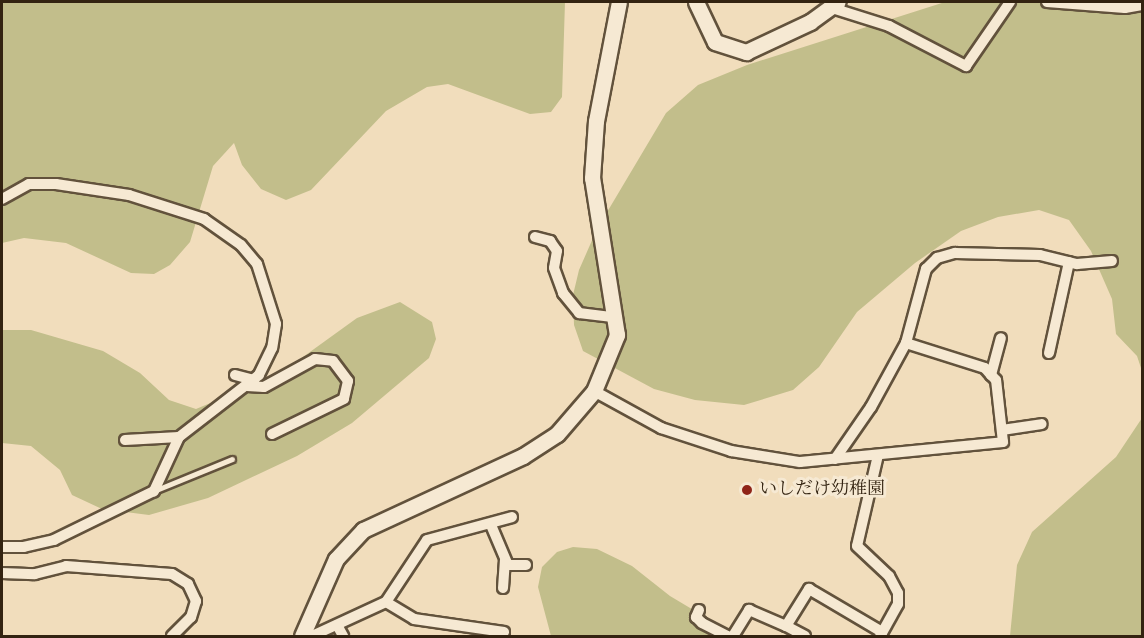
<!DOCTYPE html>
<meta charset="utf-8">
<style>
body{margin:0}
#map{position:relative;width:1144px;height:638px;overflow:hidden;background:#f1ddbc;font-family:Vollkorn,"Noto Serif JP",serif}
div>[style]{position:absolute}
.green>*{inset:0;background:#c2be8b}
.roads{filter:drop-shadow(2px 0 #62523c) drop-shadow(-2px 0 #62523c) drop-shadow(0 2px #62523c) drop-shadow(0 -2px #62523c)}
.lane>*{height:5px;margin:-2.5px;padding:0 2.5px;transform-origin:2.5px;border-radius:2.5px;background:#f6e9d3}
.street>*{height:10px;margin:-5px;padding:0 5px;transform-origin:5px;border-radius:5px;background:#f6e9d3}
.secondary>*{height:15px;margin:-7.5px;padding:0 7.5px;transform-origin:7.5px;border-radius:7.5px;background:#f6e9d3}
.dots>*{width:16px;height:16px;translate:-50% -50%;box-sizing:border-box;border:3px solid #f6e9d3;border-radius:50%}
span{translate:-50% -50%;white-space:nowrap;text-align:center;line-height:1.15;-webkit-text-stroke:6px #f6e9d3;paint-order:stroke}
.poi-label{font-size:18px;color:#332311}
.left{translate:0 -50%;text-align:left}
.frame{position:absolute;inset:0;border:3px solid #332311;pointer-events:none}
</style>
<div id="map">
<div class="green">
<div style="clip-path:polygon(2px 2px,565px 2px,562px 97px,551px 112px,530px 114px,448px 84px,427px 87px,386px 111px,311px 190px,286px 200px,261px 189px,242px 165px,234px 143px,213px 166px,190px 242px,170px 265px,154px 274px,131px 273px,66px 243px,24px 238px,2px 243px)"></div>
<div style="clip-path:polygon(945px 2px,1142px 2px,1142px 371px,1137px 356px,1116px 334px,1112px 299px,1091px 251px,1069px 220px,1039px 210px,998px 217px,961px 231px,915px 263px,857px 312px,819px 367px,793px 390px,744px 405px,695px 400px,654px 389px,583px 351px,574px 325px,573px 295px,579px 270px,597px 229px,666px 113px,698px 85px,747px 65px)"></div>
<div style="clip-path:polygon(400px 302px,432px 322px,436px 339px,429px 358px,352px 423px,297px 456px,208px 498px,149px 515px,102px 509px,72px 495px,60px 470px,31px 446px,2px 443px,2px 330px,31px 330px,103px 351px,140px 373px,169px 400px,196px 409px,278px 375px,357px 318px)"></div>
<div style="clip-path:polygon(1142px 418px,1142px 636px,1010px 636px,1017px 565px,1032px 532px,1116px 457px)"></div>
<div style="clip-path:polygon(573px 547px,597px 549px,632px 566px,670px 596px,737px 636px,551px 636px,538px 587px,542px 567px,557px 552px)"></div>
</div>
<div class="roads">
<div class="lane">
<div style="left:156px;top:490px;width:82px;rotate:-22.2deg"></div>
</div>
<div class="street">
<div style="left:1047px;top:2px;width:78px;rotate:4.4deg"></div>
<div style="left:1125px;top:8px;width:17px;rotate:-10deg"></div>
<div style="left:832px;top:8px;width:60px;rotate:17.5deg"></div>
<div style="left:889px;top:26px;width:87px;rotate:27.5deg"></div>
<div style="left:966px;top:66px;width:78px;rotate:-55.5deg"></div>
<div style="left:2px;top:199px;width:31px;rotate:-29deg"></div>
<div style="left:29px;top:184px;width:27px"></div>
<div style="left:56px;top:184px;width:74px;rotate:8.6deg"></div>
<div style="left:129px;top:195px;width:79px;rotate:17.7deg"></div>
<div style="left:204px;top:219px;width:45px;rotate:35.1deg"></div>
<div style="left:241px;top:245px;width:25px;rotate:50deg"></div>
<div style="left:257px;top:264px;width:63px;rotate:72.4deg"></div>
<div style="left:276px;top:324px;width:24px;rotate:99deg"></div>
<div style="left:272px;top:348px;width:30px;rotate:116deg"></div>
<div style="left:259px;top:375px;width:101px;rotate:142.2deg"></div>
<div style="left:179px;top:437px;width:60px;rotate:114.8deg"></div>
<div style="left:154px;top:491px;width:111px;rotate:153.9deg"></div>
<div style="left:54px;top:540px;width:31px;rotate:167deg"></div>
<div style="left:24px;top:547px;width:22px;rotate:180deg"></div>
<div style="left:535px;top:237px;width:16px;rotate:15deg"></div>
<div style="left:550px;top:241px;width:12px;rotate:55deg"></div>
<div style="left:557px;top:251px;width:17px;rotate:100deg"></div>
<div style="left:554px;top:268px;width:27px;rotate:70deg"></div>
<div style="left:563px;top:293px;width:26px;rotate:51deg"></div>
<div style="left:579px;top:313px;width:38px;rotate:7deg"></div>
<div style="left:1049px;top:353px;width:93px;rotate:-77.6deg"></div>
<div style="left:235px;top:375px;width:20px;rotate:15deg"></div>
<div style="left:991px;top:375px;width:38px;rotate:-75deg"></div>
<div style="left:247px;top:386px;width:17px;rotate:3deg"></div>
<div style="left:264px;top:387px;width:58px;rotate:-28.8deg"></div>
<div style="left:315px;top:359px;width:18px;rotate:6deg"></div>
<div style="left:333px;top:361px;width:25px;rotate:53deg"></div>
<div style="left:348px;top:381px;width:18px;rotate:103deg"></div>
<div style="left:344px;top:399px;width:80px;rotate:154.1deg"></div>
<div style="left:594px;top:391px;width:77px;rotate:28.9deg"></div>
<div style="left:661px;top:428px;width:74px;rotate:18.2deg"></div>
<div style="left:731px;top:451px;width:70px;rotate:9.1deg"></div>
<div style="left:800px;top:462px;width:204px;rotate:-5.6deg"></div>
<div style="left:1003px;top:442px;width:62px;rotate:-96.4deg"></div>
<div style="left:996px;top:380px;width:7px;rotate:-135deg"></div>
<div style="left:991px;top:375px;width:9px;rotate:-131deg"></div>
<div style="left:985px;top:368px;width:83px;rotate:-162.4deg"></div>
<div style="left:1002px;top:430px;width:40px;rotate:-8.5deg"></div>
<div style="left:125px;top:440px;width:54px;rotate:-3.2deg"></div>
<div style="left:878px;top:455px;width:93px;rotate:103deg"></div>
<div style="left:857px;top:546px;width:44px;rotate:43.2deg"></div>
<div style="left:889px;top:576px;width:19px;rotate:62deg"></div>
<div style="left:898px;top:593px;width:11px;rotate:90deg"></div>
<div style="left:898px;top:604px;width:37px;rotate:119deg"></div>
<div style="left:835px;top:459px;width:63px;rotate:-55.3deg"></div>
<div style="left:871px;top:407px;width:73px;rotate:-61.3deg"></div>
<div style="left:906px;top:343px;width:77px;rotate:-74.9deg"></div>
<div style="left:926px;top:269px;width:16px;rotate:-45deg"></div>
<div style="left:937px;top:258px;width:19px;rotate:-16deg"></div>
<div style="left:955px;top:253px;width:85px;rotate:1.3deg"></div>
<div style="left:1040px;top:255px;width:38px;rotate:14deg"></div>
<div style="left:1077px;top:264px;width:35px;rotate:-5deg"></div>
<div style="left:491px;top:525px;width:43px;rotate:67deg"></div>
<div style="left:508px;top:565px;width:18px"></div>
<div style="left:2px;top:573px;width:33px;rotate:2deg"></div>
<div style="left:35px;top:574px;width:32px;rotate:-14deg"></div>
<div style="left:66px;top:566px;width:106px;rotate:4.3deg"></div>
<div style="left:172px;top:574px;width:19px;rotate:32deg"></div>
<div style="left:188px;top:584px;width:19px;rotate:65deg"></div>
<div style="left:196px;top:601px;width:17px;rotate:107deg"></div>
<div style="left:191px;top:617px;width:27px;rotate:135deg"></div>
<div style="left:503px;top:588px;width:28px;rotate:-86deg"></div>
<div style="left:386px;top:602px;width:33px;rotate:31deg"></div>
<div style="left:414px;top:619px;width:91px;rotate:8.2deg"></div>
<div style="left:699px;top:610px;width:8px;rotate:113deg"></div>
<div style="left:696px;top:617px;width:8px;rotate:45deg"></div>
<div style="left:702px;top:623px;width:29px;rotate:27deg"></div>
<div style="left:337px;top:625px;width:13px;rotate:61deg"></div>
<div style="left:312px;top:636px;width:81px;rotate:-24.7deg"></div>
<div style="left:386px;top:602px;width:74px;rotate:-56.5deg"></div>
<div style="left:427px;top:540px;width:88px;rotate:-15.1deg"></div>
<div style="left:733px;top:636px;width:31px;rotate:-58deg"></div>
<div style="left:749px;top:610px;width:40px;rotate:23.4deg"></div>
<div style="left:805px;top:636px;width:21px;rotate:-152deg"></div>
<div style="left:786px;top:626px;width:44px;rotate:-58.1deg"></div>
<div style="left:809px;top:589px;width:85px;rotate:30.5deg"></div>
</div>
<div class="secondary">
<div style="left:696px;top:2px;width:44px;rotate:64.6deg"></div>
<div style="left:715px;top:42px;width:33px;rotate:18deg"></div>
<div style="left:746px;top:52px;width:71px;rotate:-25.1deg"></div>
<div style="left:810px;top:22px;width:34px;rotate:-36deg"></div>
<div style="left:302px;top:636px;width:84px;rotate:-66.2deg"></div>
<div style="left:336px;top:559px;width:40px;rotate:-47deg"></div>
<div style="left:363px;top:530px;width:176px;rotate:-24.8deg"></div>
<div style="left:523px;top:456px;width:40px;rotate:-32.9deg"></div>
<div style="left:557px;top:434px;width:57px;rotate:-49.3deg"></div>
<div style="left:594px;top:391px;width:61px;rotate:-67.7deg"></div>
<div style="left:617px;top:335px;width:159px;rotate:-99deg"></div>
<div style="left:592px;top:178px;width:57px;rotate:-86deg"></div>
<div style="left:596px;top:121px;width:121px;rotate:-79.1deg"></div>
</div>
</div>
<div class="dots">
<div style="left:747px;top:490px;background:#8f2418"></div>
</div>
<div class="poi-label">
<span class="left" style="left:759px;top:490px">いしだけ幼稚園</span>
</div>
<div class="frame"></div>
</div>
